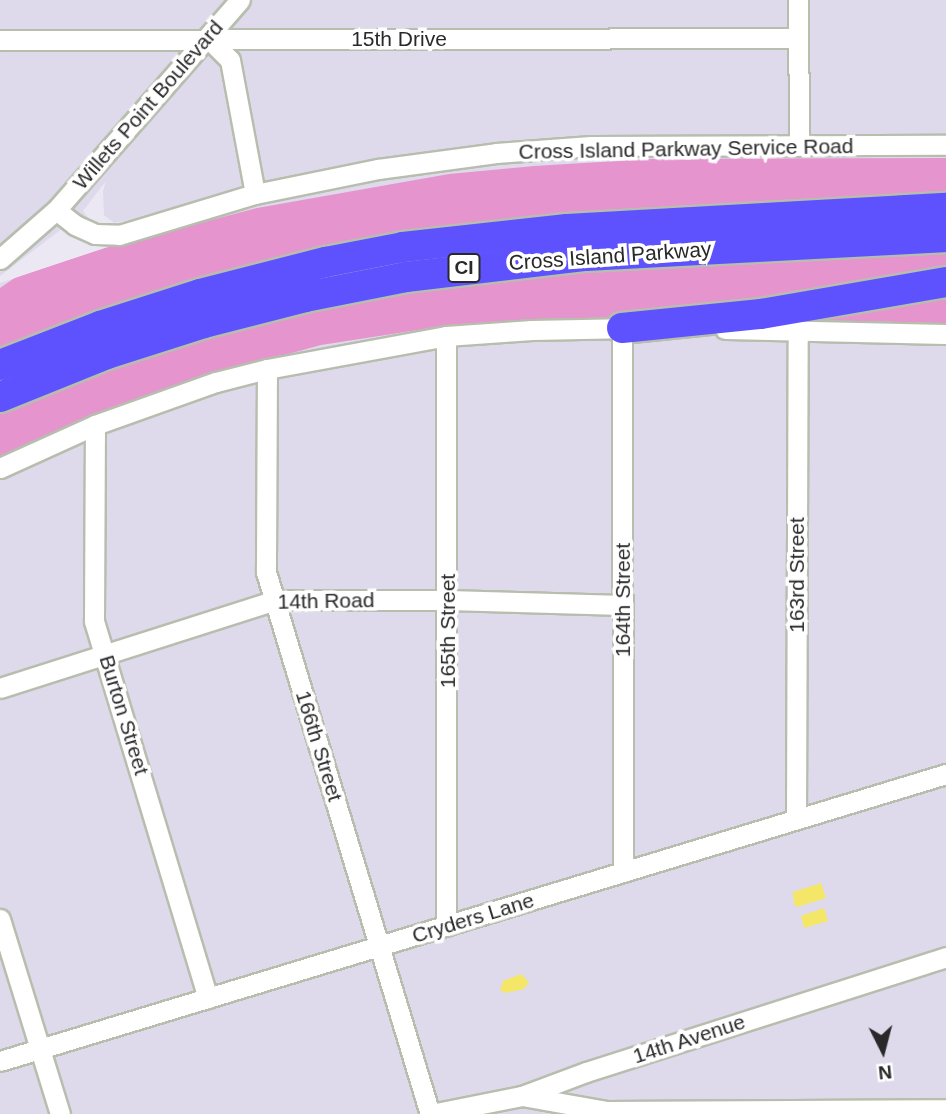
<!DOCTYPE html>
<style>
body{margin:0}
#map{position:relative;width:946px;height:1114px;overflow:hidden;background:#dedaec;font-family:Helvetica,sans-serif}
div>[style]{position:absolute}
.green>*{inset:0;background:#e694ce}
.plaza>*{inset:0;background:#ebe8f4}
.water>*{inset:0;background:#f4e667}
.roads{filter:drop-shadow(2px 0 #b7beae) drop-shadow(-2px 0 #b7beae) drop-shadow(0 2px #b7beae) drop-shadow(0 -2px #b7beae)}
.minor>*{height:19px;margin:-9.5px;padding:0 9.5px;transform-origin:9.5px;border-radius:9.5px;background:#fff}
.highway>*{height:30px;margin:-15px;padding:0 15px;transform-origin:15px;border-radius:15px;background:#5e52ff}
span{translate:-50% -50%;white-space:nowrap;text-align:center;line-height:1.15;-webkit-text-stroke:7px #fff;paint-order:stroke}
.shield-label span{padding:2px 5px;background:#fff;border:2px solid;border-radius:5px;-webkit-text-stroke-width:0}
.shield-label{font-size:19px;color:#292929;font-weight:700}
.street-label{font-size:21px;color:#292929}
.north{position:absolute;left:848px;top:1016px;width:70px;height:70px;-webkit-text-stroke:5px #fff;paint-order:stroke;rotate:174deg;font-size:19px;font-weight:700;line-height:28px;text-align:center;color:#292929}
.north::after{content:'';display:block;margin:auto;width:24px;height:32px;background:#292929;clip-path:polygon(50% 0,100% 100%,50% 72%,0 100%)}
</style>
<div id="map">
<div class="green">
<div style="clip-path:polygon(946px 158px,946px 196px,403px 232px,254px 265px,126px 304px,0 352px,0 288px,16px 277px,105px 248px,257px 208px,449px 174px,534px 166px,650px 159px)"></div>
<div style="clip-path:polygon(946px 249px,946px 275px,665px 319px,545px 320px,444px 326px,321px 345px,209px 376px,81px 420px,0 459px,0 411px,87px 375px,204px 336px,325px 306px,435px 284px,570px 270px)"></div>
<div style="clip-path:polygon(946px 290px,946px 325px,772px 321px)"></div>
</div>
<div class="plaza">
<div style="clip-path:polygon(106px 181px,103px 191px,104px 215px,114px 223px,130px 220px,123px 231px,95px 227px,83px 211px)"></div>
<div style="clip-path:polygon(63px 228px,122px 242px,0 283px,0 276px)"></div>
</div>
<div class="water">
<div style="clip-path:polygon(821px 883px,826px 898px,797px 907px,794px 904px,793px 892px)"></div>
<div style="clip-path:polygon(824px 908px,828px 921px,804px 928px,801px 916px)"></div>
<div style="clip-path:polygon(521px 974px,529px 982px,524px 989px,506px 993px,500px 990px,503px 981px)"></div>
</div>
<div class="roads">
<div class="minor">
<div style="left:798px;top:0;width:146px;rotate:89.6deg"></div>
<div style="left:208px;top:38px;width:31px;rotate:45deg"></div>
<div style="left:230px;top:60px;width:136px;rotate:79.4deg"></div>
<div style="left:0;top:40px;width:798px;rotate:-0.14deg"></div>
<div style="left:56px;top:210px;width:24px;rotate:38deg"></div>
<div style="left:75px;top:225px;width:22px;rotate:24deg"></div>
<div style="left:95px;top:234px;width:24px;rotate:2deg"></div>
<div style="left:119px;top:235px;width:142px;rotate:-16.8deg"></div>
<div style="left:255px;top:194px;width:126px;rotate:-11.5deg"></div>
<div style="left:378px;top:169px;width:119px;rotate:-7.7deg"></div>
<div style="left:496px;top:153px;width:95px;rotate:-4.2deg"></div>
<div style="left:591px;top:146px;width:355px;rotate:-0.2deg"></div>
<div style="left:0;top:259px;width:74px;rotate:-41.2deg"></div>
<div style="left:56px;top:210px;width:279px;rotate:-48.8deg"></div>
<div style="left:622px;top:328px;width:544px;rotate:89.89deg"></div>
<div style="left:725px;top:329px;width:221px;rotate:1.3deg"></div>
<div style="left:446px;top:336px;width:590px;rotate:90deg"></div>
<div style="left:267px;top:369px;width:203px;rotate:90.3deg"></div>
<div style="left:266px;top:572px;width:566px;rotate:73.17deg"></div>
<div style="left:95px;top:425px;width:196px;rotate:90.3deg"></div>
<div style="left:94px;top:621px;width:394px;rotate:73.2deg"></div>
<div style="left:0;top:468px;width:104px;rotate:-24.4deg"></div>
<div style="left:95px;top:425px;width:128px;rotate:-19.6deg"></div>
<div style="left:216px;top:382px;width:53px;rotate:-14.3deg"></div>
<div style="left:267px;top:369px;width:182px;rotate:-10.4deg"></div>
<div style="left:446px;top:336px;width:86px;rotate:-4deg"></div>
<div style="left:532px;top:330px;width:100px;rotate:-1.1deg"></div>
<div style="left:0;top:688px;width:289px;rotate:-17.7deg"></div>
<div style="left:275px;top:600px;width:173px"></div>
<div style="left:448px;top:600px;width:175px;rotate:1.6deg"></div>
<div style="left:796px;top:819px;width:488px;rotate:-89.8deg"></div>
<div style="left:0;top:919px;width:204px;rotate:72.9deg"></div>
<div style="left:0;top:1061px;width:989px;rotate:-16.88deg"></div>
<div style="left:522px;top:1096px;width:85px;rotate:10.1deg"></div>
<div style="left:606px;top:1111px;width:340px;rotate:-0.3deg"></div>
<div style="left:431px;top:1114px;width:93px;rotate:-11.2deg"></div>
<div style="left:522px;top:1096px;width:68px;rotate:-20.6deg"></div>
<div style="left:586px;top:1072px;width:378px;rotate:-17.7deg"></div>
</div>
<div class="highway">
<div style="left:622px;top:328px;width:140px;rotate:-5.8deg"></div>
<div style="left:761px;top:314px;width:188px;rotate:-9.8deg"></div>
<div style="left:0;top:365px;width:107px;rotate:-21.3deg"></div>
<div style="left:100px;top:326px;width:105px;rotate:-17.7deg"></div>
<div style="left:200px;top:294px;width:130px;rotate:-14.3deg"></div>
<div style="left:326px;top:262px;width:78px;rotate:-11deg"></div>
<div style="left:403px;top:247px;width:165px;rotate:-6.3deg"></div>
<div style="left:567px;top:229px;width:380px;rotate:-3.2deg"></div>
<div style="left:0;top:397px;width:115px;rotate:-21.9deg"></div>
<div style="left:107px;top:354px;width:102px;rotate:-17.7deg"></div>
<div style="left:204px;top:323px;width:104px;rotate:-14.4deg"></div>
<div style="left:305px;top:297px;width:103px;rotate:-11.2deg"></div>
<div style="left:406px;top:277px;width:181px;rotate:-6.7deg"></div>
<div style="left:586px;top:256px;width:361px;rotate:-3deg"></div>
</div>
</div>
<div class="shield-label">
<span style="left:464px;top:268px">CI</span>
</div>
<div class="street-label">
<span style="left:399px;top:39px">15th Drive</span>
<span style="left:148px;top:105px;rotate:-49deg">Willets Point Boulevard</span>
<span style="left:686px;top:149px;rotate:-1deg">Cross Island Parkway Service Road</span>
<span style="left:610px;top:256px;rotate:-4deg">Cross Island Parkway</span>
<span style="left:797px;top:575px;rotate:-90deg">163rd Street</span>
<span style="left:623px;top:600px;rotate:-90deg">164th Street</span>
<span style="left:326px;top:601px;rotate:-1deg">14th Road</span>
<span style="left:448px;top:631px;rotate:-90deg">165th Street</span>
<span style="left:124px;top:715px;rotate:73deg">Burton Street</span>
<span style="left:319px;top:746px;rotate:73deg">166th Street</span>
<span style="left:473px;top:918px;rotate:-17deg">Cryders Lane</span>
<span style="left:689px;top:1039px;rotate:-18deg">14th Avenue</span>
</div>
<div class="north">N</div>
</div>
